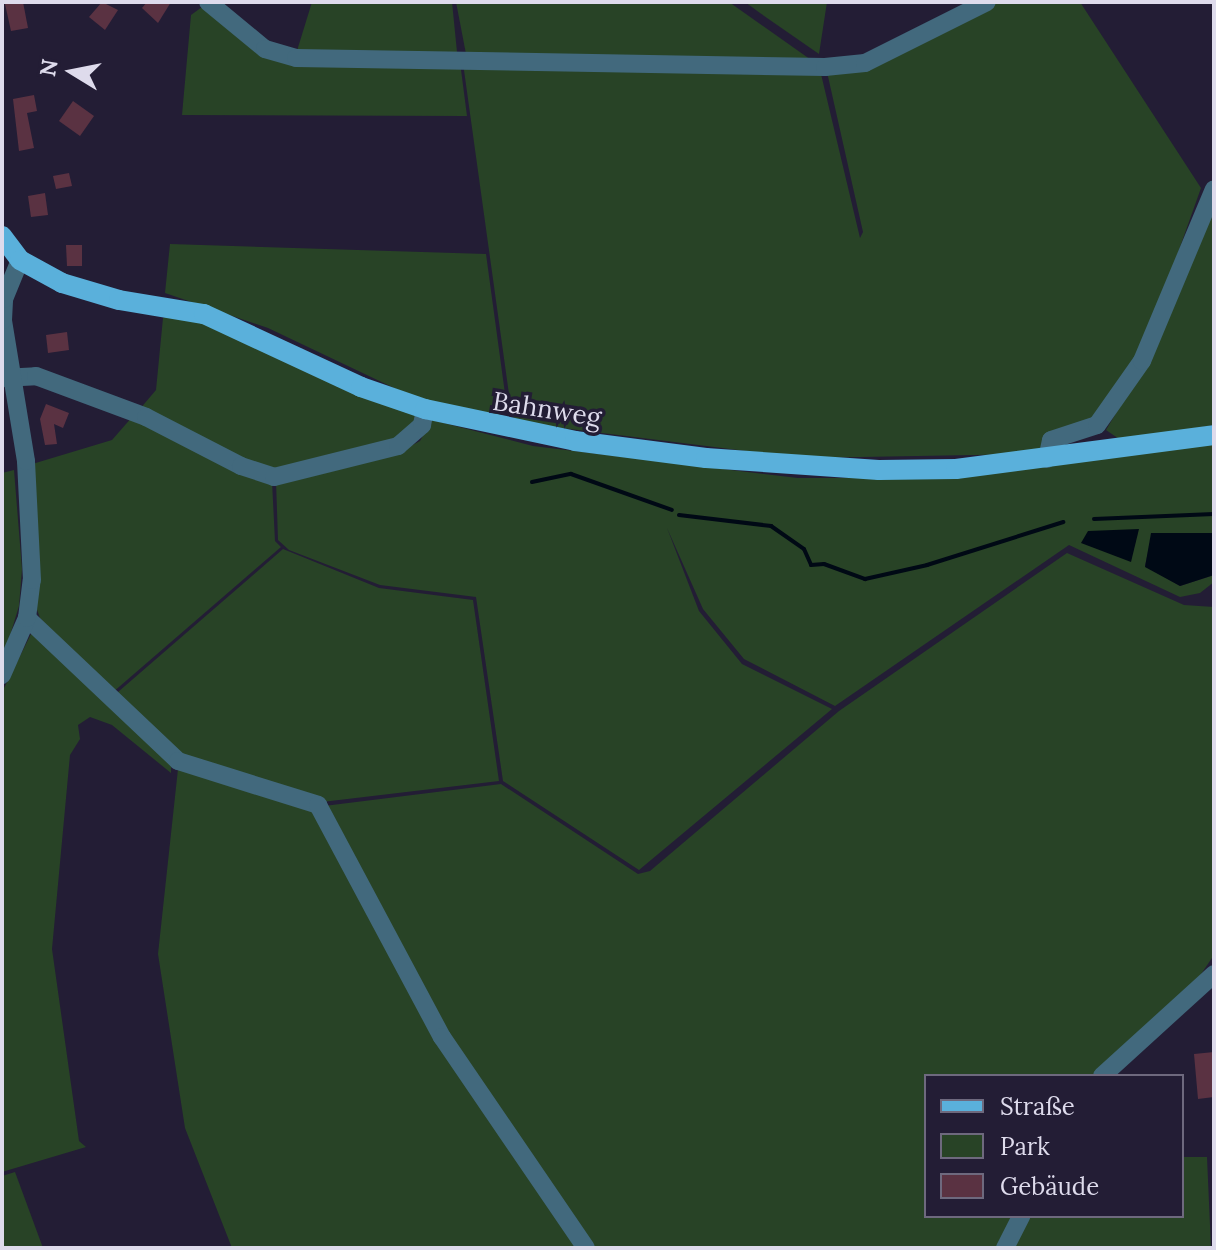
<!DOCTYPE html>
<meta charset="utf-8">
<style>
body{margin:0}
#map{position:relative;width:1216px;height:1250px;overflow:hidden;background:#231d35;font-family:Lora,serif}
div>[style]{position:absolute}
.green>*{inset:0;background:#284326}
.water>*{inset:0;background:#000915}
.stream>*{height:4px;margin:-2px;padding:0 2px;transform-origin:2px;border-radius:2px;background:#000915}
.building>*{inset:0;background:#5a3242}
.minor>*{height:18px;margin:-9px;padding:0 9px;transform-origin:9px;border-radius:9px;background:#42697d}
.major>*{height:20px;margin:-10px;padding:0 10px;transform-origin:10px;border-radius:10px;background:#5ab0db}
span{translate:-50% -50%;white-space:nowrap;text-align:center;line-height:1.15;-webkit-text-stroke:7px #231d35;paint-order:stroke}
.street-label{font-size:26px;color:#dedbec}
.frame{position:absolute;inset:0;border:4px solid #dedbec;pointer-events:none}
.legend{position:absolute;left:924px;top:1074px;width:260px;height:144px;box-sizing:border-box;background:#231d35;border:2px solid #6e697e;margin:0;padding:10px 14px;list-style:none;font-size:24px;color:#dedbec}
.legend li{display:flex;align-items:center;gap:16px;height:40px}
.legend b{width:40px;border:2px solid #6e697e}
.north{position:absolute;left:32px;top:32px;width:80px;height:80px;-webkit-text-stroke:6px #231d35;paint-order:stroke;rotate:280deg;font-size:22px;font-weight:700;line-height:32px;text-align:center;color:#dedbec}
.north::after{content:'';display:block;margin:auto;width:28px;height:36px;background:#dedbec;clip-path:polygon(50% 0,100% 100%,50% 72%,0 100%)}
</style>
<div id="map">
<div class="green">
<div style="clip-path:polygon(312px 2px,452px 2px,457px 52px,296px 54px)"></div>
<div style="clip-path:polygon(456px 2px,729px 2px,814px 62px,466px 54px)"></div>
<div style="clip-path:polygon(745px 2px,827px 2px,819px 54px,760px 13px)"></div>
<div style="clip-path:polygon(991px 2px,1080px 2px,1201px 188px,1143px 351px,1097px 420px,1040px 454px,802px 458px,522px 423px,512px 416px,463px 63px,821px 74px,860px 238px,863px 232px,827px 72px)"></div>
<div style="clip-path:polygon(202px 7px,267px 53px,460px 62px,467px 116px,182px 115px,191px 15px)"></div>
<div style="clip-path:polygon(1214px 192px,1214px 425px,1122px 441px,1106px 430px,1142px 369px)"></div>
<div style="clip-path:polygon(170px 244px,486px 254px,506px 401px,502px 412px,495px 419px,411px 396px,268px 328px,165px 293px)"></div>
<div style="clip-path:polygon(168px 316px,212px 325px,418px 414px,418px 424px,400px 441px,295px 471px,262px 470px,139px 410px,156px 390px,163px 318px)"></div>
<div style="clip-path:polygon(133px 416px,272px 481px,275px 541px,281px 547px,112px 693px,40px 618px,36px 607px,29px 465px,112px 440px)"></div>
<div style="clip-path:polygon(432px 420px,533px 446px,798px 478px,940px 478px,1214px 443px,1214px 533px,1152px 533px,1145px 566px,1180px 586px,1214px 575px,1214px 582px,1200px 593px,1180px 597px,1069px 545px,835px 706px,744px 659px,703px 609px,667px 528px,699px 611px,742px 664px,832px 709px,639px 870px,503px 781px,476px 597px,380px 585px,289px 550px,278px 540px,276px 481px,405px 449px,420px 441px)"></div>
<div style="clip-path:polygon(14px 470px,22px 569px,19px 606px,2px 662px,2px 473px)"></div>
<div style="clip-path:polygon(283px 549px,379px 588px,473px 600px,499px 781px,322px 802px,189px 762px,118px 699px,118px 692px)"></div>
<div style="clip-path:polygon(1067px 553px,1184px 605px,1214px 607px,1214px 955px,1197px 980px,1096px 1076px,926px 1076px,926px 1216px,1018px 1216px,1001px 1248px,232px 1248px,185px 1128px,158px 954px,178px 769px,313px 810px,515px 1160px,324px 806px,501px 784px,638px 874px,650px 871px,839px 711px)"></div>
<div style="clip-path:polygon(32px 632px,171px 762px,171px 773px,112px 725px,90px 717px,78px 725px,80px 739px,70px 755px,52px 949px,79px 1141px,86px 1147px,2px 1172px,2px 692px)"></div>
<div style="clip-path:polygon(1182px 1157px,1207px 1157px,1211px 1248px,1011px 1248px,1027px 1216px,1182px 1216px)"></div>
<div style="clip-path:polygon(15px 1172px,43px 1248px,2px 1248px,2px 1176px)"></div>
</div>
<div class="water">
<div style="clip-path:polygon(1139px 529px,1131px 562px,1081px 543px,1088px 531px)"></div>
<div style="clip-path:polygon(1151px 533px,1214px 533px,1214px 575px,1180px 586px,1145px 567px)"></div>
</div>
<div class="stream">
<div style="left:532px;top:482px;width:40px;rotate:-12deg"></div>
<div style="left:571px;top:474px;width:107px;rotate:19.6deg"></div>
<div style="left:679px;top:515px;width:93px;rotate:6.8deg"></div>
<div style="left:771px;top:526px;width:40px;rotate:34.9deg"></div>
<div style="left:804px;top:549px;width:17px;rotate:66deg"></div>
<div style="left:811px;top:565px;width:13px;rotate:-4deg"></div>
<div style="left:824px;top:564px;width:44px;rotate:20.1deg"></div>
<div style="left:865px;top:579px;width:64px;rotate:-12.7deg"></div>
<div style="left:927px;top:565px;width:143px;rotate:-17.5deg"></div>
<div style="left:1094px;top:519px;width:120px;rotate:-2.4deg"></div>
</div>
<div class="building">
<div style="clip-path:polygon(23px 2px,28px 28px,11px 31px,5px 4px)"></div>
<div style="clip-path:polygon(102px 2px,118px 10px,105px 30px,89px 17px)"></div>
<div style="clip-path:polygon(147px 2px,171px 2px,158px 23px,142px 8px)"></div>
<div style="clip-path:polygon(34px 95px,37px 111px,27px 113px,34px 148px,19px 151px,13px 99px)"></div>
<div style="clip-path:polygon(73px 101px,94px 116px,80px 136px,59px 121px)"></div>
<div style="clip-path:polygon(69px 173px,72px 186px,56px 189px,53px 176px)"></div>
<div style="clip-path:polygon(45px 193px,48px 215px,31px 217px,28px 196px)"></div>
<div style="clip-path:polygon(66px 245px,82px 245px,82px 266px,67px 266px)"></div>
<div style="clip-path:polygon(67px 332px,69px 350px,48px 353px,46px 335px)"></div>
<div style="clip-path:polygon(46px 404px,69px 413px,63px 428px,54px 424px,57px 444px,45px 445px,40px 419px)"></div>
<div style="clip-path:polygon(1214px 1052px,1214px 1097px,1198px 1099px,1194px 1054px)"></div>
</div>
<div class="minor">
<div style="left:208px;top:2px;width:74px;rotate:39.5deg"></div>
<div style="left:265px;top:49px;width:32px;rotate:16deg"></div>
<div style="left:296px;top:58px;width:529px;rotate:0.97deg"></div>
<div style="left:825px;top:67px;width:40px;rotate:-5.7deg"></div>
<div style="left:865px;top:63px;width:136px;rotate:-26.6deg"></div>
<div style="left:2px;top:378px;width:34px;rotate:-3deg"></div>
<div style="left:36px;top:376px;width:117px;rotate:20.4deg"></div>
<div style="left:146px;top:417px;width:107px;rotate:27.3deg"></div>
<div style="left:241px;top:466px;width:35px;rotate:18deg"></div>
<div style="left:274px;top:477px;width:128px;rotate:-14deg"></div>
<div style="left:398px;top:446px;width:32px;rotate:-41deg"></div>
<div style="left:422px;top:425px;width:16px;rotate:-79deg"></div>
<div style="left:1047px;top:459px;width:19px;rotate:-78deg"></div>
<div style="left:1051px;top:440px;width:48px;rotate:-18.1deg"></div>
<div style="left:1097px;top:425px;width:78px;rotate:-54.9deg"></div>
<div style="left:1142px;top:361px;width:186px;rotate:-67.3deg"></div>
<div style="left:27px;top:618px;width:208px;rotate:43.4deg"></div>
<div style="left:178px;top:761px;width:147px;rotate:17.4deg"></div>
<div style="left:318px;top:805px;width:263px;rotate:61.9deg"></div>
<div style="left:442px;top:1037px;width:255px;rotate:55.7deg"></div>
<div style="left:2px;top:675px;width:62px;rotate:-66.3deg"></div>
<div style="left:27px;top:618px;width:38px;rotate:-83deg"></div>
<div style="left:32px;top:580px;width:119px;rotate:-92.9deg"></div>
<div style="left:26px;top:461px;width:143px;rotate:-99.3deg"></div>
<div style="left:3px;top:320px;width:21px;rotate:-87deg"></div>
<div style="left:4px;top:299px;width:42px;rotate:-67.7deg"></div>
<div style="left:1102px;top:1076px;width:151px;rotate:-42.3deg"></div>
<div style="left:1005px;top:1248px;width:36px;rotate:-63deg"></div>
</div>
<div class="major">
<div style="left:2px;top:236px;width:30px;rotate:53deg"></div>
<div style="left:20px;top:260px;width:48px;rotate:28.7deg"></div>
<div style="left:62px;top:283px;width:59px;rotate:16.6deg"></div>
<div style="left:119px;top:300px;width:86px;rotate:9.4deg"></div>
<div style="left:204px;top:314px;width:173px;rotate:24.9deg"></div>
<div style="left:361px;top:387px;width:68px;rotate:19deg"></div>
<div style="left:425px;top:409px;width:153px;rotate:12deg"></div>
<div style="left:575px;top:441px;width:132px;rotate:7.4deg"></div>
<div style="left:706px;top:458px;width:173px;rotate:4deg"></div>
<div style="left:879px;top:470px;width:77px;rotate:-0.7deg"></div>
<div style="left:956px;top:469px;width:260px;rotate:-7.5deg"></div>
</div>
<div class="street-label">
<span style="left:547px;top:409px;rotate:9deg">Bahnweg</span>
</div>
<div class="frame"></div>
<ul class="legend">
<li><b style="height:10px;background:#5ab0db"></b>Straße</li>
<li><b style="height:22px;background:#284326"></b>Park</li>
<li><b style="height:22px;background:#5a3242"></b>Gebäude</li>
</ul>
<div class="north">N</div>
</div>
